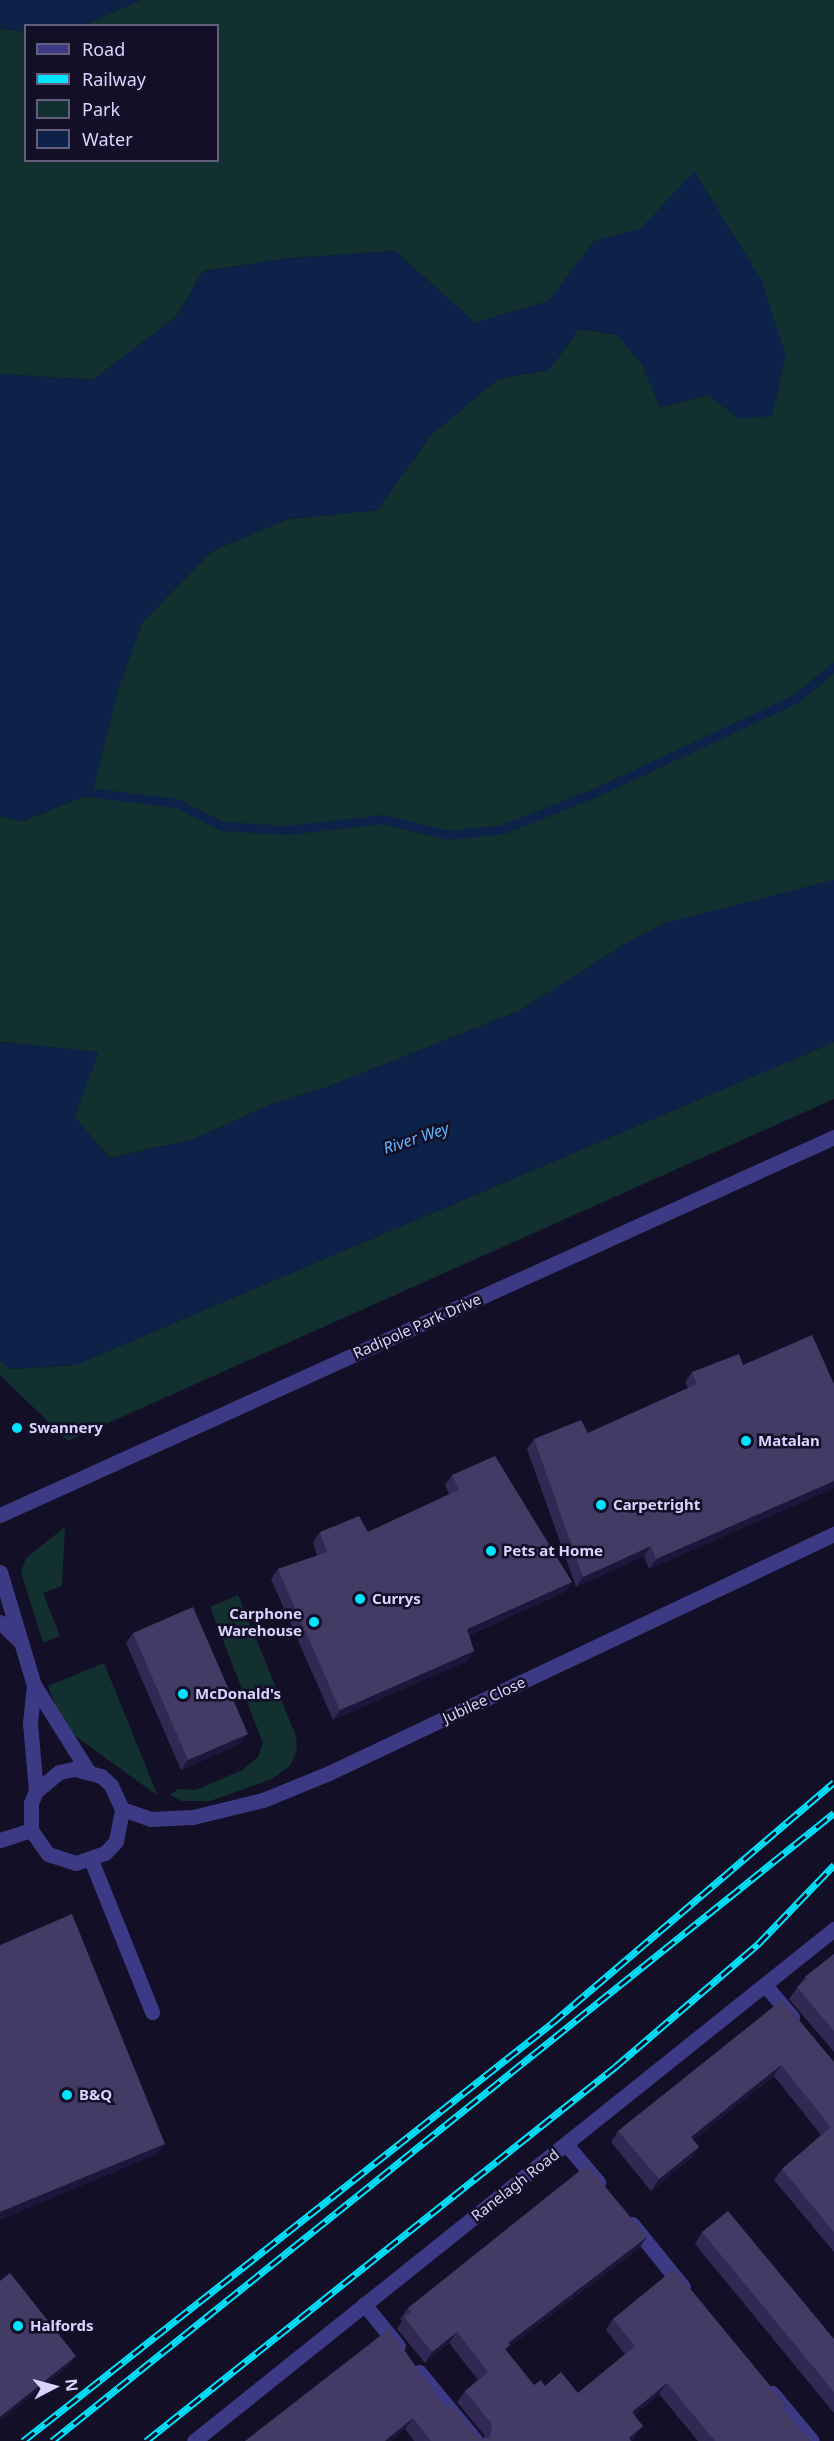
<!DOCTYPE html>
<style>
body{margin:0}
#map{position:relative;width:834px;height:2441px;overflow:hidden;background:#130f26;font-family:"Noto Sans",sans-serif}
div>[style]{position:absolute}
.green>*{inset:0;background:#12302f}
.water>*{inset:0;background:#0c2248}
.stream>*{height:9px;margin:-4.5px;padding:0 4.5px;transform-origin:4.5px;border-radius:4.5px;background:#0c2248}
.minor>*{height:15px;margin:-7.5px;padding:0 7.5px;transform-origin:7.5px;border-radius:7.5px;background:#3d3a85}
.rail>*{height:7px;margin-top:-3.5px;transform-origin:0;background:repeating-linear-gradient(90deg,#130f26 0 14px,#00e5ff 0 28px);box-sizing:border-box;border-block:2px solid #00e5ff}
.wall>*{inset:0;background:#312854}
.shaded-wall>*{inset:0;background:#1d163a}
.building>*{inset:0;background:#433a66}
.dots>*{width:16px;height:16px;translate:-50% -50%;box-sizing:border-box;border:3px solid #130f26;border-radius:50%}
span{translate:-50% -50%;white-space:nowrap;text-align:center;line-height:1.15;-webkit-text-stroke:5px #130f26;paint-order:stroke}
.street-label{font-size:15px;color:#d9d4ff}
.poi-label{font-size:15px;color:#d9d4ff;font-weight:700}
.left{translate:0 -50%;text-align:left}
.right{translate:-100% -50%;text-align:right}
.water-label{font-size:16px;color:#62b6ff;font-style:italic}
.legend{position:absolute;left:24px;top:24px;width:195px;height:138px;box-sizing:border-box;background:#130f26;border:2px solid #625e7d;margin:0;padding:8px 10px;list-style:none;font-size:18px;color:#d9d4ff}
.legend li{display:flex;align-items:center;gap:12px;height:30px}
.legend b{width:30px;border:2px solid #625e7d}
.north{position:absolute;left:24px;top:2357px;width:60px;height:60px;-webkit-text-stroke:4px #130f26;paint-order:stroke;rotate:84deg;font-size:16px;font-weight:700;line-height:24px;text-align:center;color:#d9d4ff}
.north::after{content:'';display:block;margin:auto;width:21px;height:27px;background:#d9d4ff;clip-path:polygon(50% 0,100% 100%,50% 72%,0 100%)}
</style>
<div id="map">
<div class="green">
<div style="clip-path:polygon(140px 0,834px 0,834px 880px,666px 923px,630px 941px,519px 1011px,327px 1087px,274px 1103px,194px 1139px,110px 1158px,74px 1117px,98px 1052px,0 1042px,0 816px,23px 821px,92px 793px,119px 686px,143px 621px,212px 551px,288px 519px,377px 510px,431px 435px,498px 379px,549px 370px,579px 329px,618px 335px,642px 364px,660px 407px,707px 395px,741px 419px,694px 172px,641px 229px,594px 241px,549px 301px,475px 323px,395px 251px,292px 258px,203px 271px,177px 316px,93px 380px,0 374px,0 28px,25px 32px,26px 160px,218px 160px,218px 26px,85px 25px)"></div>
<div style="clip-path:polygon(834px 1042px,834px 1099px,68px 1441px,0 1375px,0 1360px,10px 1369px,75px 1365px)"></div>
<div style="clip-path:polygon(65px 1527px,62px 1586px,43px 1593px,60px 1636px,43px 1643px,21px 1572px,26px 1558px)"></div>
<div style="clip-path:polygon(238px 1595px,296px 1736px,297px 1750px,290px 1766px,272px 1779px,210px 1801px,182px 1801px,170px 1795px,178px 1789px,196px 1790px,242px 1770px,258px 1757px,263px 1743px,210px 1607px)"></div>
<div style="clip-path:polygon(104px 1663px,158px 1796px,71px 1733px,57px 1710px,48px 1686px)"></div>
</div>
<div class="water">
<div style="clip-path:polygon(0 0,140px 0,85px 25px,26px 26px,25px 32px,0 28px)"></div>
<div style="clip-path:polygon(694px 171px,761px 279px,786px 356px,772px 416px,741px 419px,707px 395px,660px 407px,642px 364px,618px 335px,579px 329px,549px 370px,498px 379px,431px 435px,377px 510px,288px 519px,212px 551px,143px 621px,119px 686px,92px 793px,22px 821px,0 816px,0 374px,93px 380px,177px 316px,203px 271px,292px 258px,395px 251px,475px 323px,549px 301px,594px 241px,641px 229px)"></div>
<div style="clip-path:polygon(834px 880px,834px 1042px,75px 1365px,10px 1369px,0 1360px,0 1042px,99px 1052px,74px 1117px,110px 1158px,194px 1139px,274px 1103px,327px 1087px,519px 1011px,630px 941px,666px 923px)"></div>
</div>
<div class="stream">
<div style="left:81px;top:791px;width:97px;rotate:7.1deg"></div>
<div style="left:177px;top:803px;width:51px;rotate:27.1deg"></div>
<div style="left:222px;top:826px;width:65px;rotate:3.5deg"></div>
<div style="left:287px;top:830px;width:97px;rotate:-6.5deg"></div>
<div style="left:383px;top:819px;width:67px;rotate:13.8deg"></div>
<div style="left:448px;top:835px;width:55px;rotate:-6.2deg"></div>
<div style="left:503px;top:829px;width:98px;rotate:-21.6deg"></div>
<div style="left:594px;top:793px;width:222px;rotate:-25.1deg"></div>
<div style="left:795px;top:699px;width:50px;rotate:-39.4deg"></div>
</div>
<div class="minor">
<div style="left:0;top:1515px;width:916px;rotate:-24.38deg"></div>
<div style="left:0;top:1572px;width:118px;rotate:73.3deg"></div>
<div style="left:34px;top:1685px;width:38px;rotate:96deg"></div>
<div style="left:30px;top:1723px;width:68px;rotate:85deg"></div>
<div style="left:36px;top:1791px;width:13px;rotate:113deg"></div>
<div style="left:31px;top:1803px;width:27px;rotate:90deg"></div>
<div style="left:31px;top:1830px;width:29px;rotate:55deg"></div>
<div style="left:48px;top:1854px;width:29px;rotate:18deg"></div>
<div style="left:76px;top:1863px;width:31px;rotate:-19deg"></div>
<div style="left:105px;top:1853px;width:16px;rotate:-47deg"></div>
<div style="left:116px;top:1841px;width:33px;rotate:-79deg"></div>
<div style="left:122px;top:1809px;width:26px;rotate:-115deg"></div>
<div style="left:111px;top:1785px;width:13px;rotate:-138deg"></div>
<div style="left:101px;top:1776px;width:28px;rotate:-165deg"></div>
<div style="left:74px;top:1769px;width:15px;rotate:169deg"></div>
<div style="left:59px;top:1772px;width:30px;rotate:140deg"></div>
<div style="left:0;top:1622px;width:30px;rotate:44deg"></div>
<div style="left:34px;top:1685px;width:102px;rotate:57.9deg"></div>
<div style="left:122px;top:1809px;width:31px;rotate:19deg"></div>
<div style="left:151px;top:1819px;width:42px;rotate:-2.7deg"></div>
<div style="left:193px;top:1817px;width:72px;rotate:-13.7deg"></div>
<div style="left:263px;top:1800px;width:71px;rotate:-22.2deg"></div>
<div style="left:329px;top:1773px;width:559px;rotate:-25.33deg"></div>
<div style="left:0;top:1840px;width:33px;rotate:-18deg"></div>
<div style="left:91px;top:1860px;width:164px;rotate:68.1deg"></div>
<div style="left:765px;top:1985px;width:42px;rotate:49.8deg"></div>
<div style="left:566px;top:2144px;width:50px;rotate:49.9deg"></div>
<div style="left:632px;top:2224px;width:81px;rotate:51deg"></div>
<div style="left:364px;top:2304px;width:54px;rotate:51deg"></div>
<div style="left:419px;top:2372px;width:89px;rotate:50.4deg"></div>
<div style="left:772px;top:2393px;width:62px;rotate:50.2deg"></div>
<div style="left:194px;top:2441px;width:820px;rotate:-38.66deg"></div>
</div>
<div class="rail">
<div style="left:23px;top:2441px;width:674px;rotate:-38.31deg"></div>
<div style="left:552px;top:2023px;width:371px;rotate:-40.5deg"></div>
<div style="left:52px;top:2441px;width:1003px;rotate:-38.77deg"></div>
<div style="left:146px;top:2441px;width:600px;rotate:-38.57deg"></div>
<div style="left:615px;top:2067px;width:189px;rotate:-40.7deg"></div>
<div style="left:758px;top:1944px;width:110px;rotate:-46.1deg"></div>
</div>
<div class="wall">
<div style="clip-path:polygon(743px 1365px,834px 1384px,834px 1488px,649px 1569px,644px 1556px,576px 1587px,527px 1449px,534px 1439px,588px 1433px,688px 1388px,685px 1382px,692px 1372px)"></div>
<div style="clip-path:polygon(452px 1475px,572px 1582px,565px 1592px,469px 1635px,474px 1651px,467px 1661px,333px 1720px,271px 1579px,278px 1569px,317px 1556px,313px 1542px,320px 1532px,368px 1532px,449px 1494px,445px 1485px)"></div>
<div style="clip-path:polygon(133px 1633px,248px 1734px,240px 1744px,181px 1770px,126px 1643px)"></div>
<div style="clip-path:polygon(834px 1954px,834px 2052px,789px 1999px,805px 1977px)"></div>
<div style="clip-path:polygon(782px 2000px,834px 2062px,834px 2252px,774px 2180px,782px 2169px,821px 2135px,774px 2076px,693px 2140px,699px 2147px,691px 2158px,651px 2191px,611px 2142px,618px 2131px)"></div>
<div style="clip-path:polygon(702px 2232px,834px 2339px,834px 2413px,695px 2244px)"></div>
<div style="clip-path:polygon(647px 2237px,639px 2248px,509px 2347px,506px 2351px,534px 2385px,545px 2386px,578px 2393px,625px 2354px,606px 2330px,613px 2319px,786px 2405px,783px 2409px,810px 2441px,698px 2441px,659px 2394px,634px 2415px,635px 2437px,631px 2441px,414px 2441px,405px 2429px,245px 2441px,446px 2408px,480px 2439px,484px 2438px,484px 2435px,457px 2402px,465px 2391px,478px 2380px,449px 2343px,425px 2363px,397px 2329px,402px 2321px,400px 2319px,408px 2308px)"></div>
</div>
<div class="shaded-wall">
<div style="clip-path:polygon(834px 1481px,834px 1488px,649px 1569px,656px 1559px)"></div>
<div style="clip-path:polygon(651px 1546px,644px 1556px,576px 1587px,583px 1577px)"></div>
<div style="clip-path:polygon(572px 1582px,565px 1592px,459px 1639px,467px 1629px)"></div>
<div style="clip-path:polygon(474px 1651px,467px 1661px,333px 1720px,340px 1710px)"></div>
<div style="clip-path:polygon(248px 1734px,240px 1744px,181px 1770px,188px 1760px)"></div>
<div style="clip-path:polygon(781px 2065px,774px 2076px,683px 2149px,691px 2137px)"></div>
<div style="clip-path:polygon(165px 2144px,158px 2154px,0 2220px,0 2212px)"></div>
<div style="clip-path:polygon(699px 2147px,691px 2158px,651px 2191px,659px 2179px)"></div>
<div style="clip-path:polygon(647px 2237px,639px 2248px,509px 2347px,502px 2356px,508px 2343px)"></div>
<div style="clip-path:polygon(457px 2332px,449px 2343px,425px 2363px,432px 2352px)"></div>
<div style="clip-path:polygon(76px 2356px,69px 2366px,0 2421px,0 2417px)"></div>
<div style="clip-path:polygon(667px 2383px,659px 2394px,624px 2423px,632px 2412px)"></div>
<div style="clip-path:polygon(413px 2418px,405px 2429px,391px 2441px,385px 2441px)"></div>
<div style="clip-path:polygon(643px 2426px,635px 2437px,630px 2441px,629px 2438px)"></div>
</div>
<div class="building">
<div style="clip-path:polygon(812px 1335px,834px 1384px,834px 1481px,656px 1559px,651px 1546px,583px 1577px,534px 1439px,581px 1420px,588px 1433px,697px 1384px,692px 1372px,739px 1354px,743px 1365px)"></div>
<div style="clip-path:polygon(495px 1456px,572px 1582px,467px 1629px,474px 1651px,340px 1710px,278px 1569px,327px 1552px,320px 1532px,359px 1516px,368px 1532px,459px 1490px,452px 1475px)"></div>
<div style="clip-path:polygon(193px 1607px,248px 1734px,188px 1760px,133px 1633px)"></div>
<div style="clip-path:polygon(72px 1914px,165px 2144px,0 2212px,0 1945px)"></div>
<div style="clip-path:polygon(834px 1954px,834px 2031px,797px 1987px,807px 1979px,805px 1977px)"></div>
<div style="clip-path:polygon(782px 2000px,834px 2062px,834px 2232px,782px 2169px,831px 2127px,781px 2065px,691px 2137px,699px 2147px,659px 2179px,618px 2131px)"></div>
<div style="clip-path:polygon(587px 2165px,647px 2237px,508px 2343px,510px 2345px,505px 2349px,534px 2385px,541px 2380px,545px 2386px,561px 2372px,578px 2393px,635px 2346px,613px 2319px,674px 2269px,786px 2405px,782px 2408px,810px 2441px,715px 2441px,667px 2383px,632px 2412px,643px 2426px,629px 2438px,631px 2441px,431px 2441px,413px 2418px,385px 2441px,245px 2441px,389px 2329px,446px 2408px,450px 2404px,480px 2439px,490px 2437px,492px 2424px,465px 2391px,488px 2372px,457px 2332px,432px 2352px,404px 2317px,411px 2312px,408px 2308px)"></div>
<div style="clip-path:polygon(728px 2211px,834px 2339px,834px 2392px,702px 2232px)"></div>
<div style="clip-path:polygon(10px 2273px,76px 2356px,0 2417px,0 2281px)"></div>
</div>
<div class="dots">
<div style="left:17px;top:1428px;background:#00e5ff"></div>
<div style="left:746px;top:1441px;background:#00e5ff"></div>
<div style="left:601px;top:1505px;background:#00e5ff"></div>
<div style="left:491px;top:1551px;background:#00e5ff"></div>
<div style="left:360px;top:1599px;background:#00e5ff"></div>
<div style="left:314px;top:1622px;background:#00e5ff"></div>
<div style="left:183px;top:1694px;background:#00e5ff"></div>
<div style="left:67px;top:2095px;background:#00e5ff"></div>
<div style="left:18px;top:2326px;background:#00e5ff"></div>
</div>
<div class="street-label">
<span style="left:417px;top:1326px;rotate:-24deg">Radipole Park Drive</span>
<span style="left:484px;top:1700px;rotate:-25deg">Jubilee Close</span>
<span style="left:515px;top:2185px;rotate:-38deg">Ranelagh Road</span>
</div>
<div class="poi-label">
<span class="left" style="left:29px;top:1428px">Swannery</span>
<span class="left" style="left:758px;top:1441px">Matalan</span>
<span class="left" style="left:613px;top:1505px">Carpetright</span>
<span class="left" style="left:503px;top:1551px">Pets at Home</span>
<span class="left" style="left:372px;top:1599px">Currys</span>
<span class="right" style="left:302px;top:1622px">Carphone<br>Warehouse</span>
<span class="left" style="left:195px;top:1694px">McDonald's</span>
<span class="left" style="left:79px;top:2095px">B&amp;Q</span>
<span class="left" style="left:30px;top:2326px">Halfords</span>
</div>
<div class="water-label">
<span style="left:416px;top:1138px;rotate:-18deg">River Wey</span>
</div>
<ul class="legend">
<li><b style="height:8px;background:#3d3a85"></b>Road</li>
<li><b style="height:8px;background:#00e5ff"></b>Railway</li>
<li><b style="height:16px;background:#12302f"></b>Park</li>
<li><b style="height:16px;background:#0c2248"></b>Water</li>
</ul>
<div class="north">N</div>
</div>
